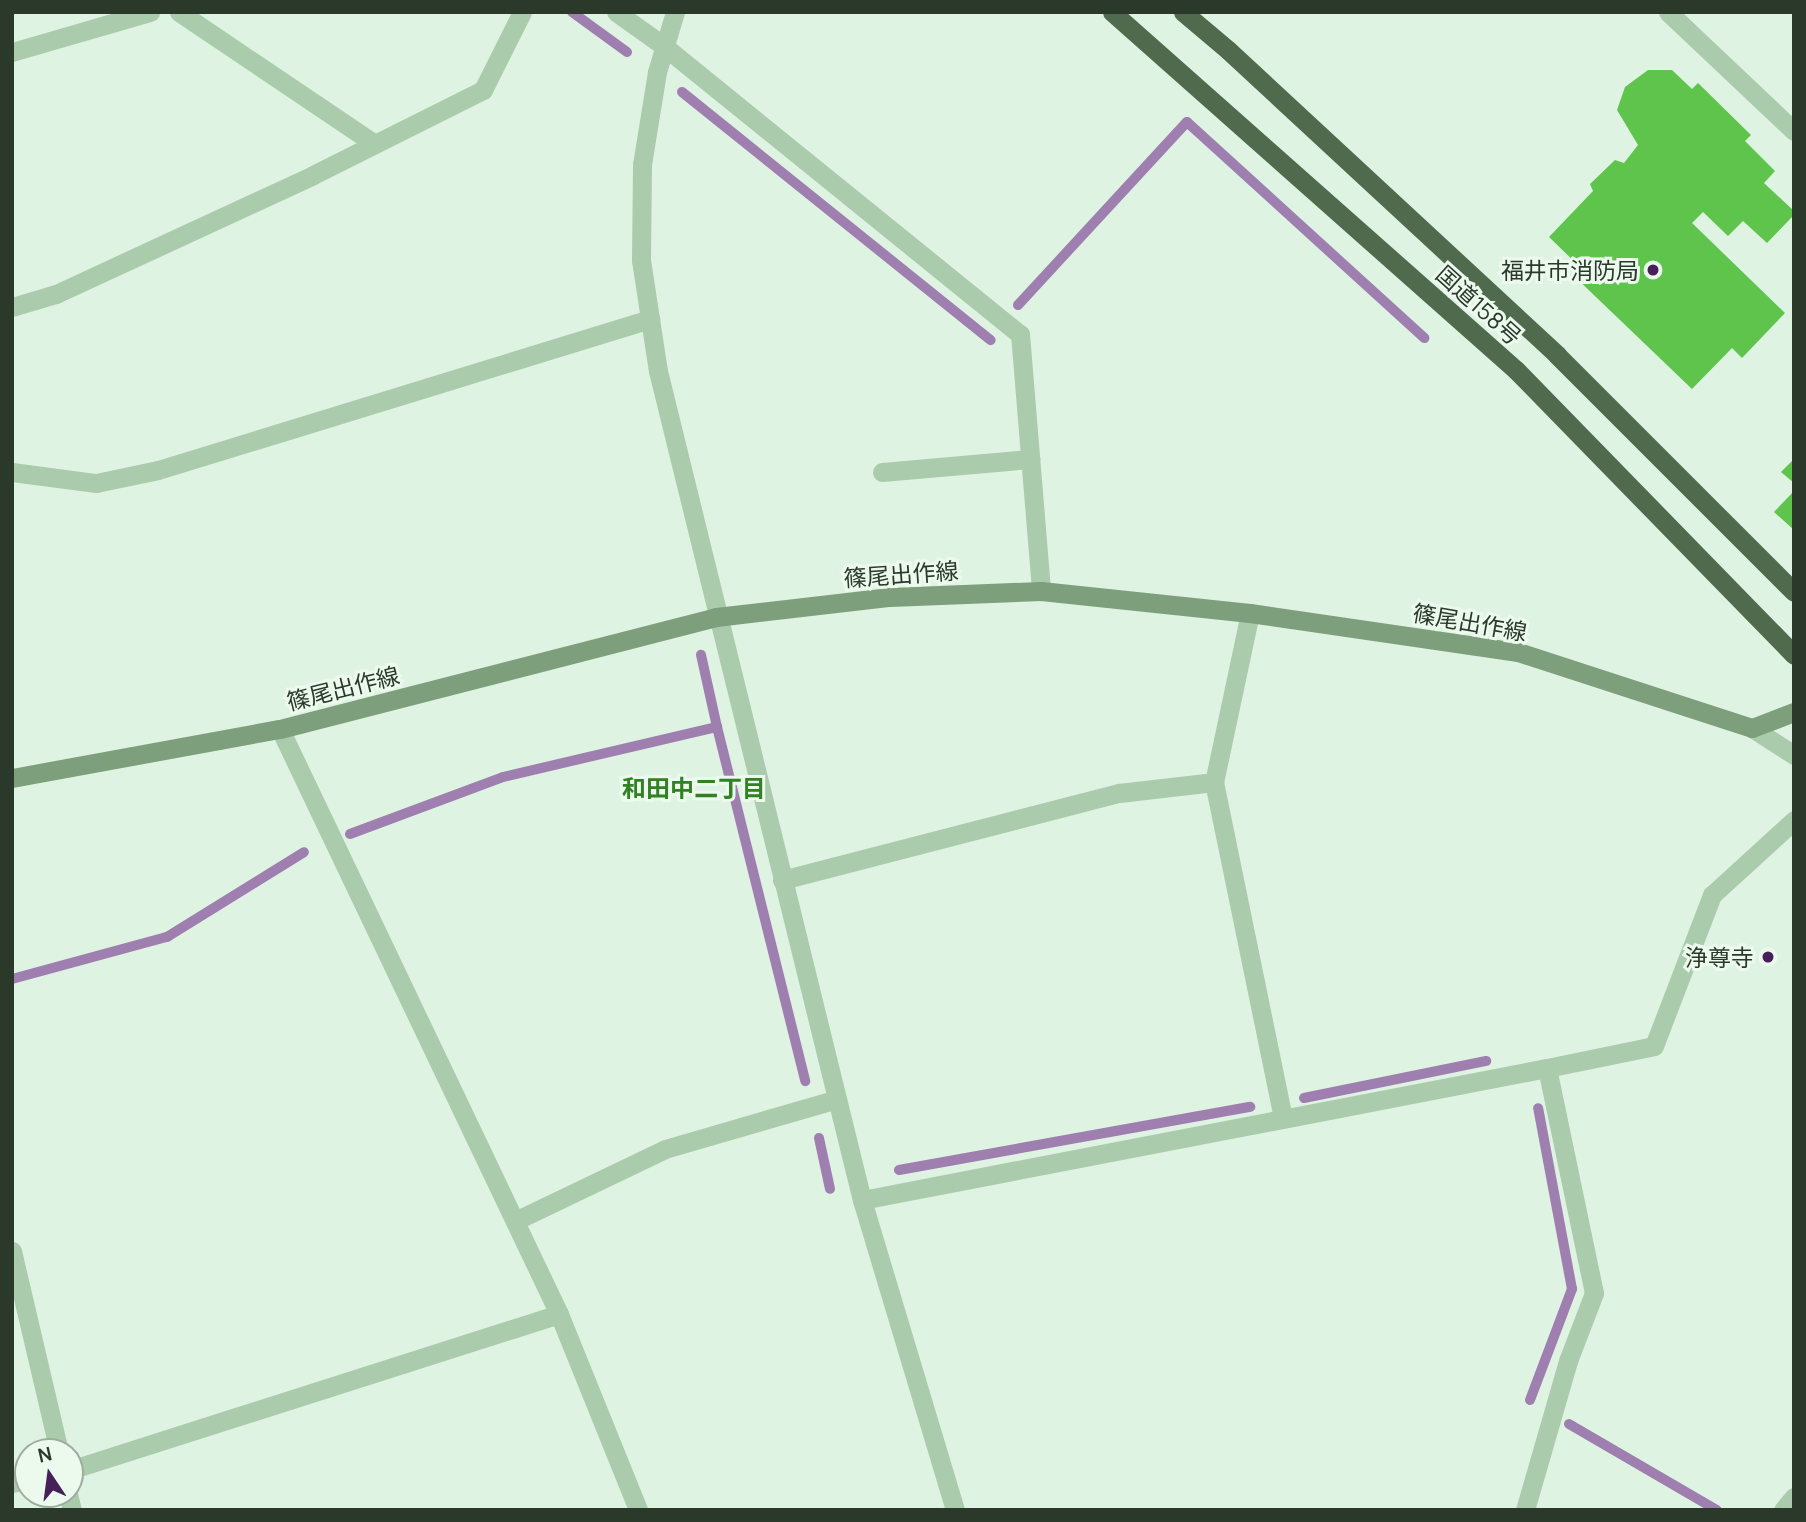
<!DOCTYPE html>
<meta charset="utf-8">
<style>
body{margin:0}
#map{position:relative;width:1806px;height:1522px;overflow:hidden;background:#dff3e2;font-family:Manrope,"Noto Sans JP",sans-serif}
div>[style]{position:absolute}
.stream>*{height:10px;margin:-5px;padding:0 5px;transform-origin:5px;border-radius:5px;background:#9e7faf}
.building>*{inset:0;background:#5ec44c}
.service>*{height:19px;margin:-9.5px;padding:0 9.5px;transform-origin:9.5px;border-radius:9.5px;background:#abcbad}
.minor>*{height:19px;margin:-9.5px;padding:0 9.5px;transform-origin:9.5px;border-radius:9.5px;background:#abcbad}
.secondary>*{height:19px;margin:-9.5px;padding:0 9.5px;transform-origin:9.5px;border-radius:9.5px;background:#7d9f7c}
.trunk>*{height:19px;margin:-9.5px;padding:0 9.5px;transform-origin:9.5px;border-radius:9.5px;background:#506a4e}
.dots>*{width:19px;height:19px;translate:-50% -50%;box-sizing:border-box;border:4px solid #ecfaee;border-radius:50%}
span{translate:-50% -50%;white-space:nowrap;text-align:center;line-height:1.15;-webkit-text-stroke:6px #ecfaee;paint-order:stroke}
.poi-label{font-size:23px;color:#2b392a}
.right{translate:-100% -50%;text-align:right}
.street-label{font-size:23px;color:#2b392a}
.neighbourhood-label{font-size:24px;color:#328123;font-weight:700}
.frame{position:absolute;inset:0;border:14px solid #2b392a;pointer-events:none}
.north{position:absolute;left:14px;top:1438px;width:70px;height:70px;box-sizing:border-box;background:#ecfaee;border:2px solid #9fada0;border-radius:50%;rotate:347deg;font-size:19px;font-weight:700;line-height:28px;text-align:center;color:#2b392a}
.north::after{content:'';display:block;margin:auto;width:24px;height:32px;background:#47205a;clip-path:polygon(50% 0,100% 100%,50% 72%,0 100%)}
</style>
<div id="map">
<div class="stream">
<div style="left:572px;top:12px;width:68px;rotate:36deg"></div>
<div style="left:682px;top:92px;width:396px;rotate:38.8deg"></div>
<div style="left:1018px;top:305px;width:249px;rotate:-47.3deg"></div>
<div style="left:1187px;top:122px;width:321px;rotate:42.3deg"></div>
<div style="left:717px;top:727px;width:365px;rotate:76deg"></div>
<div style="left:350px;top:834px;width:163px;rotate:-20.4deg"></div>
<div style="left:503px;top:777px;width:220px;rotate:-13.2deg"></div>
<div style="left:717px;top:727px;width:74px;rotate:-102.5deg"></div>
<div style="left:12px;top:979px;width:161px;rotate:-15.2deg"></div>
<div style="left:167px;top:937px;width:161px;rotate:-31.8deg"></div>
<div style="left:1304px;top:1098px;width:186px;rotate:-11.5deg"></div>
<div style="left:819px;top:1138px;width:52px;rotate:77.8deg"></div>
<div style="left:899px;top:1170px;width:357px;rotate:-10.2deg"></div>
<div style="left:1530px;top:1400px;width:119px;rotate:-69.3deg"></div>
<div style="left:1572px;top:1289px;width:184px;rotate:-100.6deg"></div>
<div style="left:1569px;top:1424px;width:171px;rotate:30.2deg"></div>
</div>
<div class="building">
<div style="clip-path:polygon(1648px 70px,1672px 70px,1692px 89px,1698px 83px,1751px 135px,1745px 141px,1775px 171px,1764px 183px,1794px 211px,1794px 215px,1767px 243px,1743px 221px,1728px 236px,1703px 212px,1692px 223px,1785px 313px,1742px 358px,1732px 348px,1692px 389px,1573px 275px,1581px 268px,1549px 237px,1593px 191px,1590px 184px,1615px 160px,1624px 163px,1638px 145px,1617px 110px,1625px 87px)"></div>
<div style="clip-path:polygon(1794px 459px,1794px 483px,1781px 472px)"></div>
<div style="clip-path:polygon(1794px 491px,1794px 530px,1774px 512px)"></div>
</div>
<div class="service">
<div style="left:1752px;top:728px;width:50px;rotate:32.7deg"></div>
<div style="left:782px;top:880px;width:348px;rotate:-14.5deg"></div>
<div style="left:1119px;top:793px;width:96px;rotate:-6.6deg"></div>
<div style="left:1547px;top:1068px;width:109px;rotate:-11.6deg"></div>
<div style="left:1654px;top:1046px;width:162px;rotate:-69deg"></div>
<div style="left:1712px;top:895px;width:111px;rotate:-42.4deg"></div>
</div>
<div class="minor">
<div style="left:179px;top:12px;width:236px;rotate:34deg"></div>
<div style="left:616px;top:12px;width:60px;rotate:35.5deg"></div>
<div style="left:665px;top:47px;width:457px;rotate:39deg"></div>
<div style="left:1020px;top:334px;width:258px;rotate:85.3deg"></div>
<div style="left:675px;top:12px;width:63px;rotate:106.7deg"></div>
<div style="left:657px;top:72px;width:94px;rotate:99.2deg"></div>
<div style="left:642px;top:165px;width:95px;rotate:90.6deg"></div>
<div style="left:641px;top:260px;width:112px;rotate:81.3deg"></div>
<div style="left:658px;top:371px;width:854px;rotate:76.18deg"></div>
<div style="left:862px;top:1200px;width:324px;rotate:73.3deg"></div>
<div style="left:1668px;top:12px;width:173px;rotate:43.4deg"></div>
<div style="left:12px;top:52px;width:144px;rotate:-16.2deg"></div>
<div style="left:12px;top:307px;width:46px;rotate:-16.5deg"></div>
<div style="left:56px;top:294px;width:283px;rotate:-24.8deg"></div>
<div style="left:313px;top:175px;width:190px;rotate:-26.6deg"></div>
<div style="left:483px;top:90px;width:87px;rotate:-63.4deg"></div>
<div style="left:12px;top:472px;width:85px;rotate:7.5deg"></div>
<div style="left:96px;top:483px;width:63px;rotate:-11.8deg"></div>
<div style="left:158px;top:470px;width:515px;rotate:-17.06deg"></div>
<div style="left:882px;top:472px;width:149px;rotate:-5deg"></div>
<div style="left:1250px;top:613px;width:173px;rotate:102deg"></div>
<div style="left:1214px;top:782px;width:343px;rotate:78.4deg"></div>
<div style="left:280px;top:729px;width:648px;rotate:64.5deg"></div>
<div style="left:559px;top:1314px;width:211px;rotate:68deg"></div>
<div style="left:862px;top:1200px;width:698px;rotate:-10.91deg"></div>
<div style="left:1547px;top:1068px;width:230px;rotate:78.2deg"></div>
<div style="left:1594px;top:1293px;width:73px;rotate:110.9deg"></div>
<div style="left:1568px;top:1361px;width:155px;rotate:106.1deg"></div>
<div style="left:515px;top:1221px;width:166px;rotate:-25.6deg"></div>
<div style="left:665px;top:1149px;width:179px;rotate:-16.2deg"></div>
<div style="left:12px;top:1251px;width:206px;rotate:76.8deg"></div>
<div style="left:70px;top:1470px;width:513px;rotate:-17.69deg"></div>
<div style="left:12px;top:1483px;width:16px;rotate:-11deg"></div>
<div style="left:68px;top:1494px;width:16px;rotate:76deg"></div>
<div style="left:1783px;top:1510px;width:17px;rotate:-50deg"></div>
</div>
<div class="secondary">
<div style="left:12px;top:778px;width:272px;rotate:-10.4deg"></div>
<div style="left:280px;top:729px;width:450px;rotate:-14.4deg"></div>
<div style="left:716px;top:617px;width:175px;rotate:-6.6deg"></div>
<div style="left:890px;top:597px;width:151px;rotate:-2.3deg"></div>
<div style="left:1041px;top:591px;width:210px;rotate:6deg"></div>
<div style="left:1250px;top:613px;width:271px;rotate:8.3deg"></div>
<div style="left:1518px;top:652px;width:246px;rotate:18deg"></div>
<div style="left:1752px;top:728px;width:45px;rotate:-20.9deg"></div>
</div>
<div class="trunk">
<div style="left:1112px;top:12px;width:540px;rotate:41.55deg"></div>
<div style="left:1516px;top:370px;width:398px;rotate:45.7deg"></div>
<div style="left:1183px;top:12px;width:59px;rotate:40.2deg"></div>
<div style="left:1228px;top:50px;width:449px;rotate:42.8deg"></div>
<div style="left:1557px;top:355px;width:335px;rotate:45deg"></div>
</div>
<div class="dots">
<div style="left:1653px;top:270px;background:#47205a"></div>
<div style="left:1768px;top:957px;background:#47205a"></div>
</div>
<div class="poi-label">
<span class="right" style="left:1639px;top:270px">福井市消防局</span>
<span class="right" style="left:1754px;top:957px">浄尊寺</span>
</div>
<div class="street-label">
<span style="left:1479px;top:305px;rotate:42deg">国道158号</span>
<span style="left:901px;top:574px;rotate:-4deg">篠尾出作線</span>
<span style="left:1470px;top:622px;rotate:10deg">篠尾出作線</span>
<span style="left:343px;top:688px;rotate:-14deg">篠尾出作線</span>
</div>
<div class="neighbourhood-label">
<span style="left:694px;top:788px">和田中二丁目</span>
</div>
<div class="frame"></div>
<div class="north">N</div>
</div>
